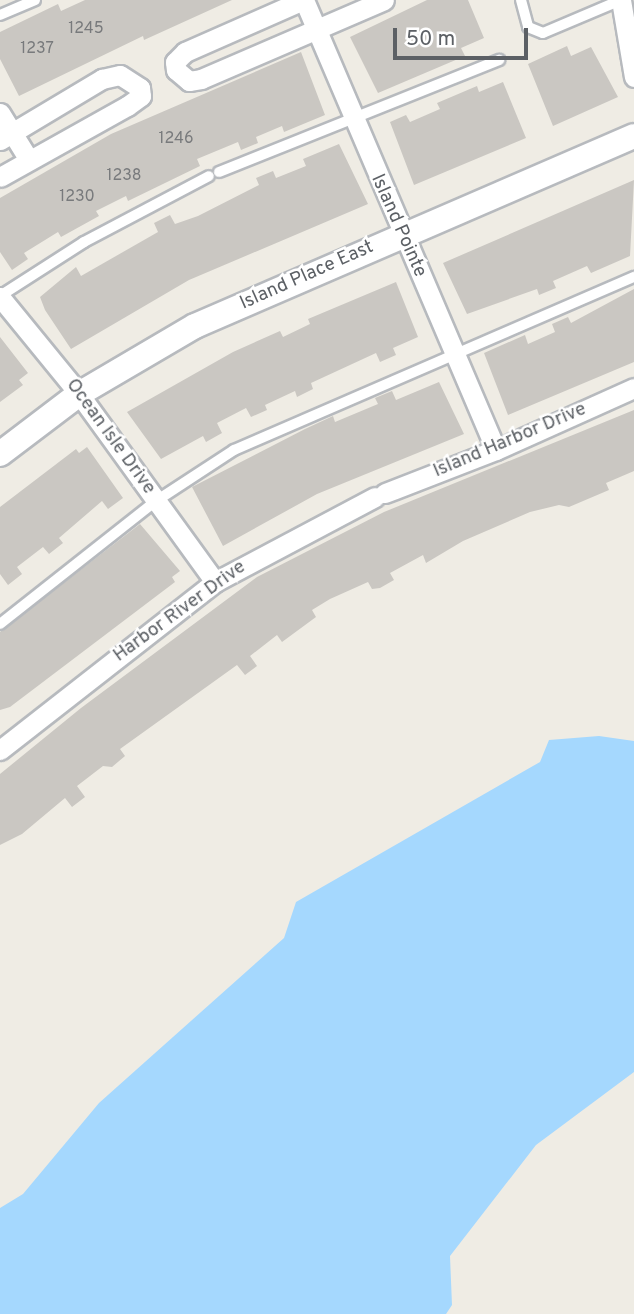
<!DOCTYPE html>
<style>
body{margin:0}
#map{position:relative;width:634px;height:1314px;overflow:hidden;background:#efece4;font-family:Overpass,sans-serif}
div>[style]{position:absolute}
.water>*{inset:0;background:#a5d8fe}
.building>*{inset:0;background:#cac7c2}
.roads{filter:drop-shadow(2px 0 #b7babe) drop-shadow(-2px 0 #b7babe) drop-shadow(0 2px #b7babe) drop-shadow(0 -2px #b7babe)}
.service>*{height:10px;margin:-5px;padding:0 5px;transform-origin:5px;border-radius:5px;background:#fff}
.minor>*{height:19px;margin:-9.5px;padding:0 9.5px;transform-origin:9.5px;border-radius:9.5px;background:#fff}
.tertiary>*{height:24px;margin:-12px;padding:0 12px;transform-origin:12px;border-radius:12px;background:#fff}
span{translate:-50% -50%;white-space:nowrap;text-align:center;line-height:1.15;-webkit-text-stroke:5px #fff;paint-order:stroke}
.number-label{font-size:16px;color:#787a7c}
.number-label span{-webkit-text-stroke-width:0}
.street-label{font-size:19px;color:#5c6065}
.scale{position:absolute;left:393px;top:28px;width:135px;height:32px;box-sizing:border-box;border:4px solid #5c6065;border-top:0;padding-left:9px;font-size:21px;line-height:24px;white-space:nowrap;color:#5c6065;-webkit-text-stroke:5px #fff;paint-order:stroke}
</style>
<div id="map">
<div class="water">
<div style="clip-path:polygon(599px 736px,634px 741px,634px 1072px,536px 1145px,450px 1256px,452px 1305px,446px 1314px,0 1314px,0 1208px,23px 1194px,99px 1103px,284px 938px,296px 902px,540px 762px,549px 740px)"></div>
</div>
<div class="building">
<div style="clip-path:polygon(85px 0,232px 0,144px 40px,143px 36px,19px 96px,0 59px,0 32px,58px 4px,61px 11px)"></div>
<div style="clip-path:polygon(427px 0,468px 0,484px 38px,461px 48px,465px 56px,378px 93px,350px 37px)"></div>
<div style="clip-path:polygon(567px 46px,571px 56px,591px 47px,618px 97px,553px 126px,528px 64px)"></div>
<div style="clip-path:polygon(301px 52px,325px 115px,284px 132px,282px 126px,256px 137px,258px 143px,241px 150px,238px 142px,197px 159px,200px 166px,128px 201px,126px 196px,96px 211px,99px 216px,61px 237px,58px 232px,24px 253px,28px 259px,12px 270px,0 252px,0 198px,111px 134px)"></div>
<div style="clip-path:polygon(503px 82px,526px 138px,414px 185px,390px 122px,406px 115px,410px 122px,440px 109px,437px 103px,477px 86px,479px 92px)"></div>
<div style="clip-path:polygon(339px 144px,368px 204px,189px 280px,71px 349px,45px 310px,40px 297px,76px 267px,81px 276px,158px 232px,154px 223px,170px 215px,175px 224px,198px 216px,259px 185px,256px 178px,273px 171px,276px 178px,306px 166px,303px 159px)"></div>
<div style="clip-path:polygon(634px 180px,630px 256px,591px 273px,587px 266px,553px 281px,556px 288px,539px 295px,537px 289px,467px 314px,443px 263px)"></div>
<div style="clip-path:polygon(396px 282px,418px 337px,393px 348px,396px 355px,380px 362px,376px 353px,311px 383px,313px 389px,297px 397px,295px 391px,265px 405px,267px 410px,251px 417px,246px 408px,217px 423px,222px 433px,206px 442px,203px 436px,161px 459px,127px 412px,233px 352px,280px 331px,283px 337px,310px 324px,308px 319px)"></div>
<div style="clip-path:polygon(634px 289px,634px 362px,508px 415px,484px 353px,525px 335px,528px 344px,555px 332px,552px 324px,568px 317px,571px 323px)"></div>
<div style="clip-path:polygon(0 337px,28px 373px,19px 380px,23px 385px,0 402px)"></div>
<div style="clip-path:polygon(439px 382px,464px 434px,317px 494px,223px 546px,192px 487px,305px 429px,333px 416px,335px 422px,378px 404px,375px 398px,392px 391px,396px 400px)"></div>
<div style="clip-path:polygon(634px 410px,634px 471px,606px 483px,609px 490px,569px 507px,559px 505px,530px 512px,463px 541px,426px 563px,423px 555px,390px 573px,394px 580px,380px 588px,372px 589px,368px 582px,330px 599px,312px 610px,316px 617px,282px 642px,277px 635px,250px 656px,257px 666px,245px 675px,237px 665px,120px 749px,125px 756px,112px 767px,103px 766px,77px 786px,85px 797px,72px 807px,65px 798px,22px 834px,0 845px,0 774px,81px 708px,257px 577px,384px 512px)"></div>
<div style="clip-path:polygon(87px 447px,123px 498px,108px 509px,102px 501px,59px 538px,63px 543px,49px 554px,43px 547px,17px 567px,22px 574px,8px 585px,0 574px,0 507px,76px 449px,79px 453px)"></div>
<div style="clip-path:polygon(140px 524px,180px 571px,172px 577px,175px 582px,10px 707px,0 710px,0 632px)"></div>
</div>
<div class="roads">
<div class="service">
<div style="left:521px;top:0;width:28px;rotate:75deg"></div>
<div style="left:528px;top:27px;width:16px;rotate:22deg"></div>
<div style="left:543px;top:33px;width:85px;rotate:-22.9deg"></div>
<div style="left:0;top:15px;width:38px;rotate:-23deg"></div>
<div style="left:219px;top:172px;width:302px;rotate:-21.8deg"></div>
<div style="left:0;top:296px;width:100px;rotate:-32.7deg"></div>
<div style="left:84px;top:242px;width:141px;rotate:-27.8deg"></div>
<div style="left:0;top:624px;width:199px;rotate:-38.3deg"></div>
<div style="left:156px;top:501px;width:93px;rotate:-33.2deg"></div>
<div style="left:234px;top:450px;width:436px;rotate:-23.4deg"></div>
</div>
<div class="minor">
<div style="left:303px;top:0;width:129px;rotate:156.2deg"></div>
<div style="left:185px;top:52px;width:14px;rotate:135deg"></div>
<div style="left:175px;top:62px;width:8px;rotate:83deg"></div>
<div style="left:176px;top:70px;width:17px;rotate:40deg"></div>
<div style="left:189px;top:81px;width:12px;rotate:-9deg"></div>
<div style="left:201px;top:79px;width:199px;rotate:-23.3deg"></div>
<div style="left:304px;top:0;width:489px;rotate:66.9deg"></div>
<div style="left:621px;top:0;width:78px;rotate:80.4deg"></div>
<div style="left:0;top:113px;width:55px;rotate:58.3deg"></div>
<div style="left:0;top:140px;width:119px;rotate:-30.9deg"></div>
<div style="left:102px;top:79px;width:18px;rotate:-13deg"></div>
<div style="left:120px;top:75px;width:24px;rotate:33deg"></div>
<div style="left:140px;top:88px;width:8px;rotate:83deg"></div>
<div style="left:141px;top:96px;width:17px;rotate:144deg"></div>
<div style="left:127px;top:106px;width:145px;rotate:150.8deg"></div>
<div style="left:0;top:297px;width:125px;rotate:50.8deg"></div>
<div style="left:79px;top:394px;width:232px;rotate:54.1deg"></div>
<div style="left:385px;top:493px;width:119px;rotate:-21.2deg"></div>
<div style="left:496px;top:450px;width:151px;rotate:-24.2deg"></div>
<div style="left:0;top:750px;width:273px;rotate:-38deg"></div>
<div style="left:215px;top:582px;width:181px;rotate:-28deg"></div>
</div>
<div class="tertiary">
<div style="left:0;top:454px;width:99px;rotate:-37.2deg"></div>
<div style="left:79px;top:394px;width:134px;rotate:-30.4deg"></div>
<div style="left:195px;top:326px;width:478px;rotate:-23.4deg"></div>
</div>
</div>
<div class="number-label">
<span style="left:86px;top:29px">1245</span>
<span style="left:37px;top:49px">1237</span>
<span style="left:176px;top:139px">1246</span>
<span style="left:124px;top:176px">1238</span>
<span style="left:77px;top:197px">1230</span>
</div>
<div class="street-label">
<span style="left:398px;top:226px;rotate:66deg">Island Pointe</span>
<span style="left:307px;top:276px;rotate:-24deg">Island Place East</span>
<span style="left:110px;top:437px;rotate:54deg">Ocean Isle Drive</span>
<span style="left:510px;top:441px;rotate:-23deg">Island Harbor Drive</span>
<span style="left:180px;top:612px;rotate:-36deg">Harbor River Drive</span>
</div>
<div class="scale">50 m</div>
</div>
